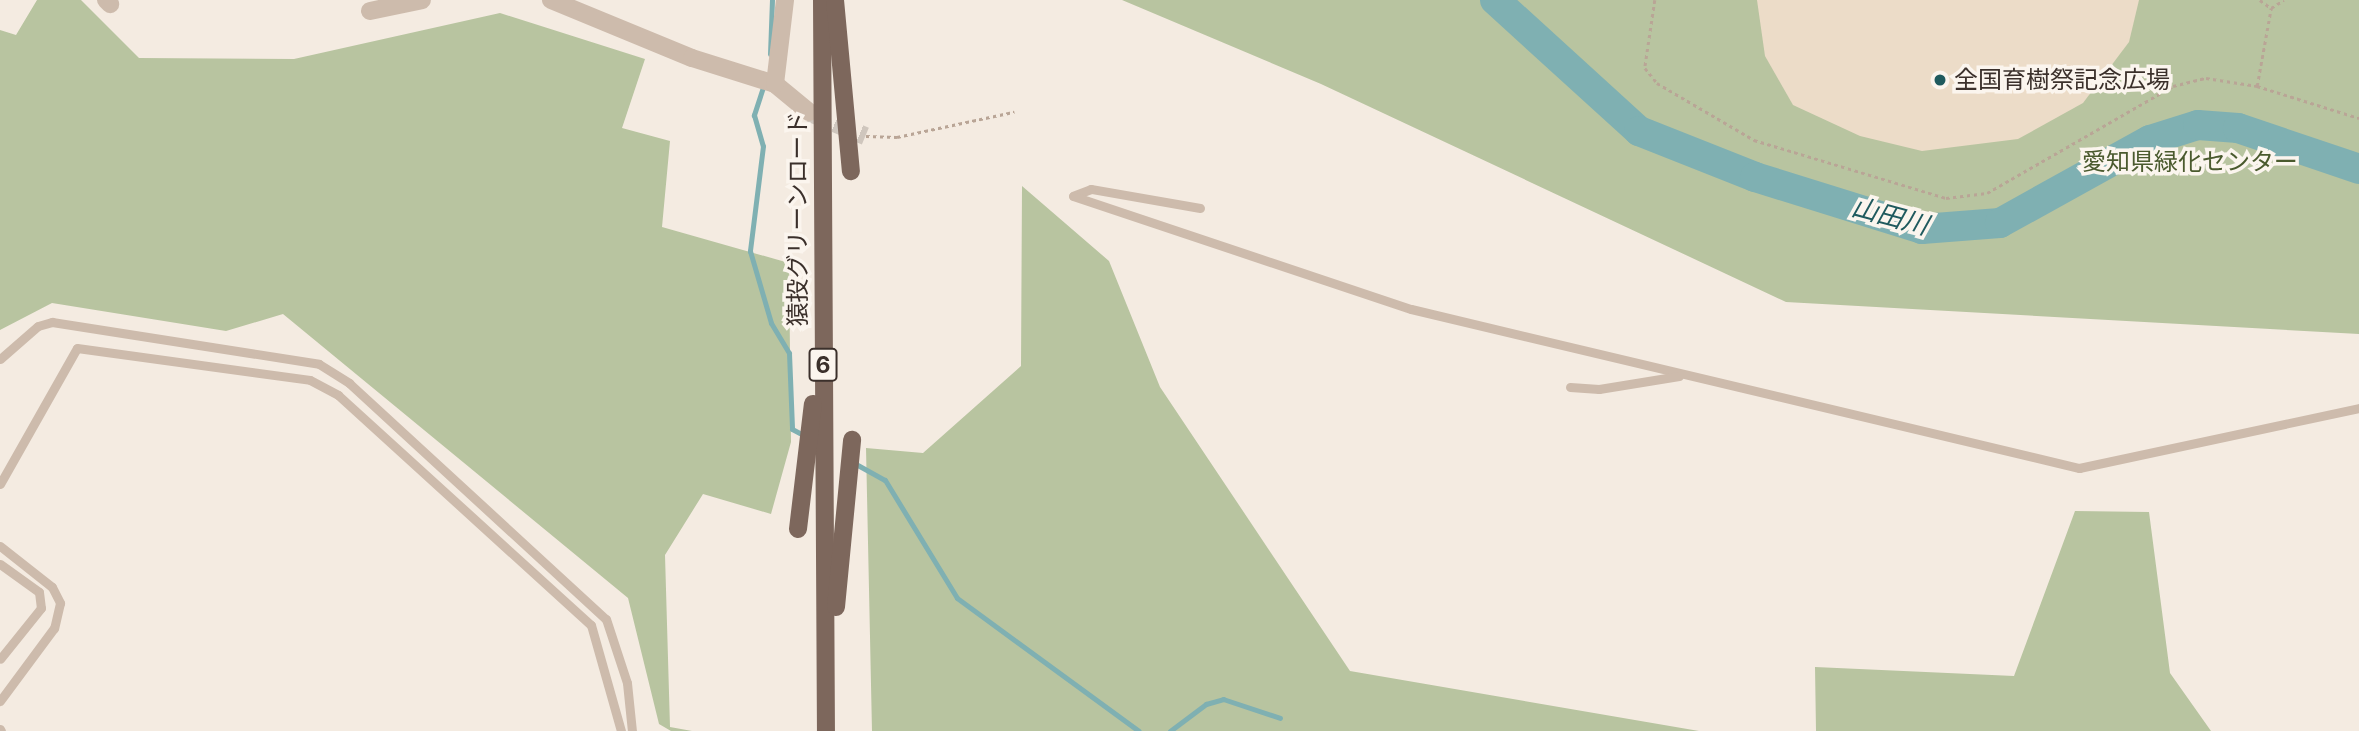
<!DOCTYPE html>
<meta charset="utf-8">
<style>
body{margin:0}
#map{position:relative;width:2359px;height:731px;overflow:hidden;background:#f4ebe1;font-family:Inter,"Noto Sans JP",sans-serif}
div>[style]{position:absolute}
.green>*{inset:0;background:#b8c4a0}
.plaza>*{inset:0;background:#ecdcc8}
.stream>*{height:5px;margin:-2.5px;padding:0 2.5px;transform-origin:2.5px;border-radius:2.5px;background:#7fb0b2}
.river>*{height:30px;margin:-15px;padding:0 15px;transform-origin:15px;border-radius:15px;background:#7fb0b2}
.street-tunnel>*{height:18px;margin-top:-9px;transform-origin:0;background:repeating-linear-gradient(90deg,#cfc6bd 0 18px,transparent 0 27px)}
.path>*{height:2.5px;margin-top:-1.25px;transform-origin:0;background:repeating-linear-gradient(90deg,#b9a596 0 3.5px,transparent 0 7px)}
.lane>*{height:9px;margin:-4.5px;padding:0 4.5px;transform-origin:4.5px;border-radius:4.5px;background:#cdbbac}
.street>*{height:18px;margin:-9px;padding:0 9px;transform-origin:9px;border-radius:9px;background:#cdbbac}
.primary>*{height:18px;margin:-9px;padding:0 9px;transform-origin:9px;border-radius:9px;background:#7d675c}
.dots>*{width:19px;height:19px;translate:-50% -50%;box-sizing:border-box;border:4px solid #fbf5ee;border-radius:50%}
span{translate:-50% -50%;white-space:nowrap;text-align:center;line-height:1.15;-webkit-text-stroke:7px #fbf5ee;paint-order:stroke}
.shield-label span{padding:2px 5px;background:#fbf5ee;border:2px solid;border-radius:5px;-webkit-text-stroke-width:0}
.shield-label{font-size:23px;color:#3b302b;font-weight:700}
.poi-label{font-size:24px;color:#3b302b}
.left{translate:0 -50%;text-align:left}
.park-label{font-size:24px;color:#4a5a2e}
.street-label{font-size:24px;color:#3b302b}
.water-label{font-size:26px;color:#1f5a5e;font-style:italic}
</style>
<div id="map">
<div class="green">
<div style="clip-path:polygon(37px 0,81px 0,139px 58px,294px 59px,500px 13px,645px 59px,622px 128px,670px 141px,662px 227px,789px 263px,791px 442px,771px 514px,703px 494px,665px 555px,670px 727px,692px 731px,671px 731px,659px 724px,628px 598px,283px 314px,226px 331px,52px 303px,0 330px,0 30px,16px 35px)"></div>
<div style="clip-path:polygon(1122px 0,2359px 0,2359px 334px,1786px 302px,1321px 84px)"></div>
<div style="clip-path:polygon(1022px 186px,1109px 261px,1160px 387px,1350px 671px,1699px 731px,872px 731px,866px 448px,923px 453px,1021px 366px)"></div>
<div style="clip-path:polygon(2075px 511px,2149px 512px,2170px 673px,2211px 731px,1816px 731px,1815px 667px,2014px 676px)"></div>
</div>
<div class="plaza">
<div style="clip-path:polygon(1757px 0,2139px 0,2129px 42px,2083px 103px,2018px 139px,1922px 151px,1860px 136px,1793px 105px,1765px 56px)"></div>
</div>
<div class="stream">
<div style="left:770px;top:54px;width:54px;rotate:-87.9deg"></div>
<div style="left:764px;top:84px;width:33px;rotate:108deg"></div>
<div style="left:754px;top:115px;width:32px;rotate:74deg"></div>
<div style="left:763px;top:146px;width:106px;rotate:97.1deg"></div>
<div style="left:750px;top:251px;width:75px;rotate:73.7deg"></div>
<div style="left:771px;top:323px;width:35px;rotate:59deg"></div>
<div style="left:789px;top:353px;width:76px;rotate:87.7deg"></div>
<div style="left:792px;top:429px;width:15px;rotate:28deg"></div>
<div style="left:854px;top:463px;width:35px;rotate:29deg"></div>
<div style="left:885px;top:480px;width:138px;rotate:58.6deg"></div>
<div style="left:957px;top:598px;width:225px;rotate:36.2deg"></div>
<div style="left:1170px;top:731px;width:45px;rotate:-36.9deg"></div>
<div style="left:1206px;top:704px;width:18px;rotate:-16deg"></div>
<div style="left:1223px;top:699px;width:60px;rotate:18.4deg"></div>
</div>
<div class="river">
<div style="left:1495px;top:0;width:195px;rotate:42.3deg"></div>
<div style="left:1639px;top:131px;width:125px;rotate:21.6deg"></div>
<div style="left:1755px;top:177px;width:175px;rotate:17.3deg"></div>
<div style="left:1922px;top:229px;width:78px;rotate:-4.4deg"></div>
<div style="left:2000px;top:223px;width:171px;rotate:-29deg"></div>
<div style="left:2150px;top:140px;width:50px;rotate:-17.4deg"></div>
<div style="left:2198px;top:125px;width:40px;rotate:4.3deg"></div>
<div style="left:2238px;top:128px;width:128px;rotate:18.7deg"></div>
</div>
<div class="street-tunnel">
<div style="left:810px;top:113px;width:60px;rotate:22.7deg"></div>
</div>
<div class="path">
<div style="left:1655px;top:0;width:69px;rotate:98.4deg"></div>
<div style="left:1645px;top:68px;width:19px;rotate:51deg"></div>
<div style="left:1657px;top:83px;width:113px;rotate:30.4deg"></div>
<div style="left:1754px;top:140px;width:201px;rotate:16.8deg"></div>
<div style="left:1946px;top:198px;width:41px;rotate:-7deg"></div>
<div style="left:1987px;top:193px;width:215px;rotate:-29.9deg"></div>
<div style="left:2173px;top:86px;width:34px;rotate:-14deg"></div>
<div style="left:2206px;top:78px;width:52px;rotate:8.9deg"></div>
<div style="left:2257px;top:86px;width:107px;rotate:17.4deg"></div>
<div style="left:2260px;top:0;width:14px;rotate:36deg"></div>
<div style="left:2257px;top:86px;width:79px;rotate:-79.8deg"></div>
<div style="left:2271px;top:8px;width:15px;rotate:-32deg"></div>
<div style="left:866px;top:136px;width:31px;rotate:2deg"></div>
<div style="left:897px;top:137px;width:120px;rotate:-12.1deg"></div>
</div>
<div class="lane">
<div style="left:1200px;top:208px;width:111px;rotate:-170.1deg"></div>
<div style="left:1091px;top:189px;width:19px;rotate:159deg"></div>
<div style="left:1073px;top:196px;width:356px;rotate:18.5deg"></div>
<div style="left:1411px;top:309px;width:687px;rotate:13.39deg"></div>
<div style="left:2079px;top:468px;width:286px;rotate:-12.1deg"></div>
<div style="left:0;top:359px;width:50px;rotate:-41deg"></div>
<div style="left:38px;top:326px;width:15px;rotate:-16deg"></div>
<div style="left:52px;top:322px;width:270px;rotate:8.9deg"></div>
<div style="left:319px;top:364px;width:36px;rotate:32deg"></div>
<div style="left:349px;top:383px;width:349px;rotate:42.6deg"></div>
<div style="left:606px;top:619px;width:67px;rotate:71.8deg"></div>
<div style="left:627px;top:683px;width:48px;rotate:84.1deg"></div>
<div style="left:1570px;top:387px;width:29px;rotate:4deg"></div>
<div style="left:1599px;top:389px;width:81px;rotate:-9.2deg"></div>
<div style="left:0;top:484px;width:156px;rotate:-60.5deg"></div>
<div style="left:77px;top:348px;width:235px;rotate:7.8deg"></div>
<div style="left:310px;top:380px;width:32px;rotate:28deg"></div>
<div style="left:338px;top:395px;width:342px;rotate:42.3deg"></div>
<div style="left:591px;top:625px;width:110px;rotate:74.2deg"></div>
<div style="left:0;top:546px;width:66px;rotate:38.3deg"></div>
<div style="left:52px;top:587px;width:18px;rotate:63deg"></div>
<div style="left:60px;top:603px;width:26px;rotate:103deg"></div>
<div style="left:54px;top:628px;width:91px;rotate:126.5deg"></div>
<div style="left:0;top:564px;width:48px;rotate:35.7deg"></div>
<div style="left:39px;top:592px;width:16px;rotate:83deg"></div>
<div style="left:41px;top:608px;width:65px;rotate:128.8deg"></div>
<div style="left:0;top:729px;width:2px;rotate:63deg"></div>
</div>
<div class="street">
<div style="left:106px;top:0;width:6px;rotate:45deg"></div>
<div style="left:551px;top:0;width:152px;rotate:22.4deg"></div>
<div style="left:692px;top:58px;width:87px;rotate:17.4deg"></div>
<div style="left:775px;top:84px;width:44px;rotate:39.5deg"></div>
<div style="left:370px;top:11px;width:53px;rotate:-11.9deg"></div>
<div style="left:775px;top:84px;width:85px;rotate:-83.2deg"></div>
</div>
<div class="primary">
<div style="left:822px;top:0;width:731px;rotate:89.69deg"></div>
<div style="left:835px;top:0;width:172px;rotate:84.7deg"></div>
<div style="left:798px;top:529px;width:126px;rotate:-83.2deg"></div>
<div style="left:836px;top:607px;width:168px;rotate:-84.5deg"></div>
</div>
<div class="dots">
<div style="left:1940px;top:80px;background:#1f5a5e"></div>
</div>
<div class="shield-label">
<span style="left:823px;top:365px">6</span>
</div>
<div class="poi-label">
<span class="left" style="left:1954px;top:80px">全国育樹祭記念広場</span>
</div>
<div class="park-label">
<span style="left:2190px;top:162px">愛知県緑化センター</span>
</div>
<div class="street-label">
<span style="left:798px;top:219px;rotate:-90deg">猿投グリーンロード</span>
</div>
<div class="water-label">
<span style="left:1890px;top:216px;rotate:15deg">山田川</span>
</div>
</div>
